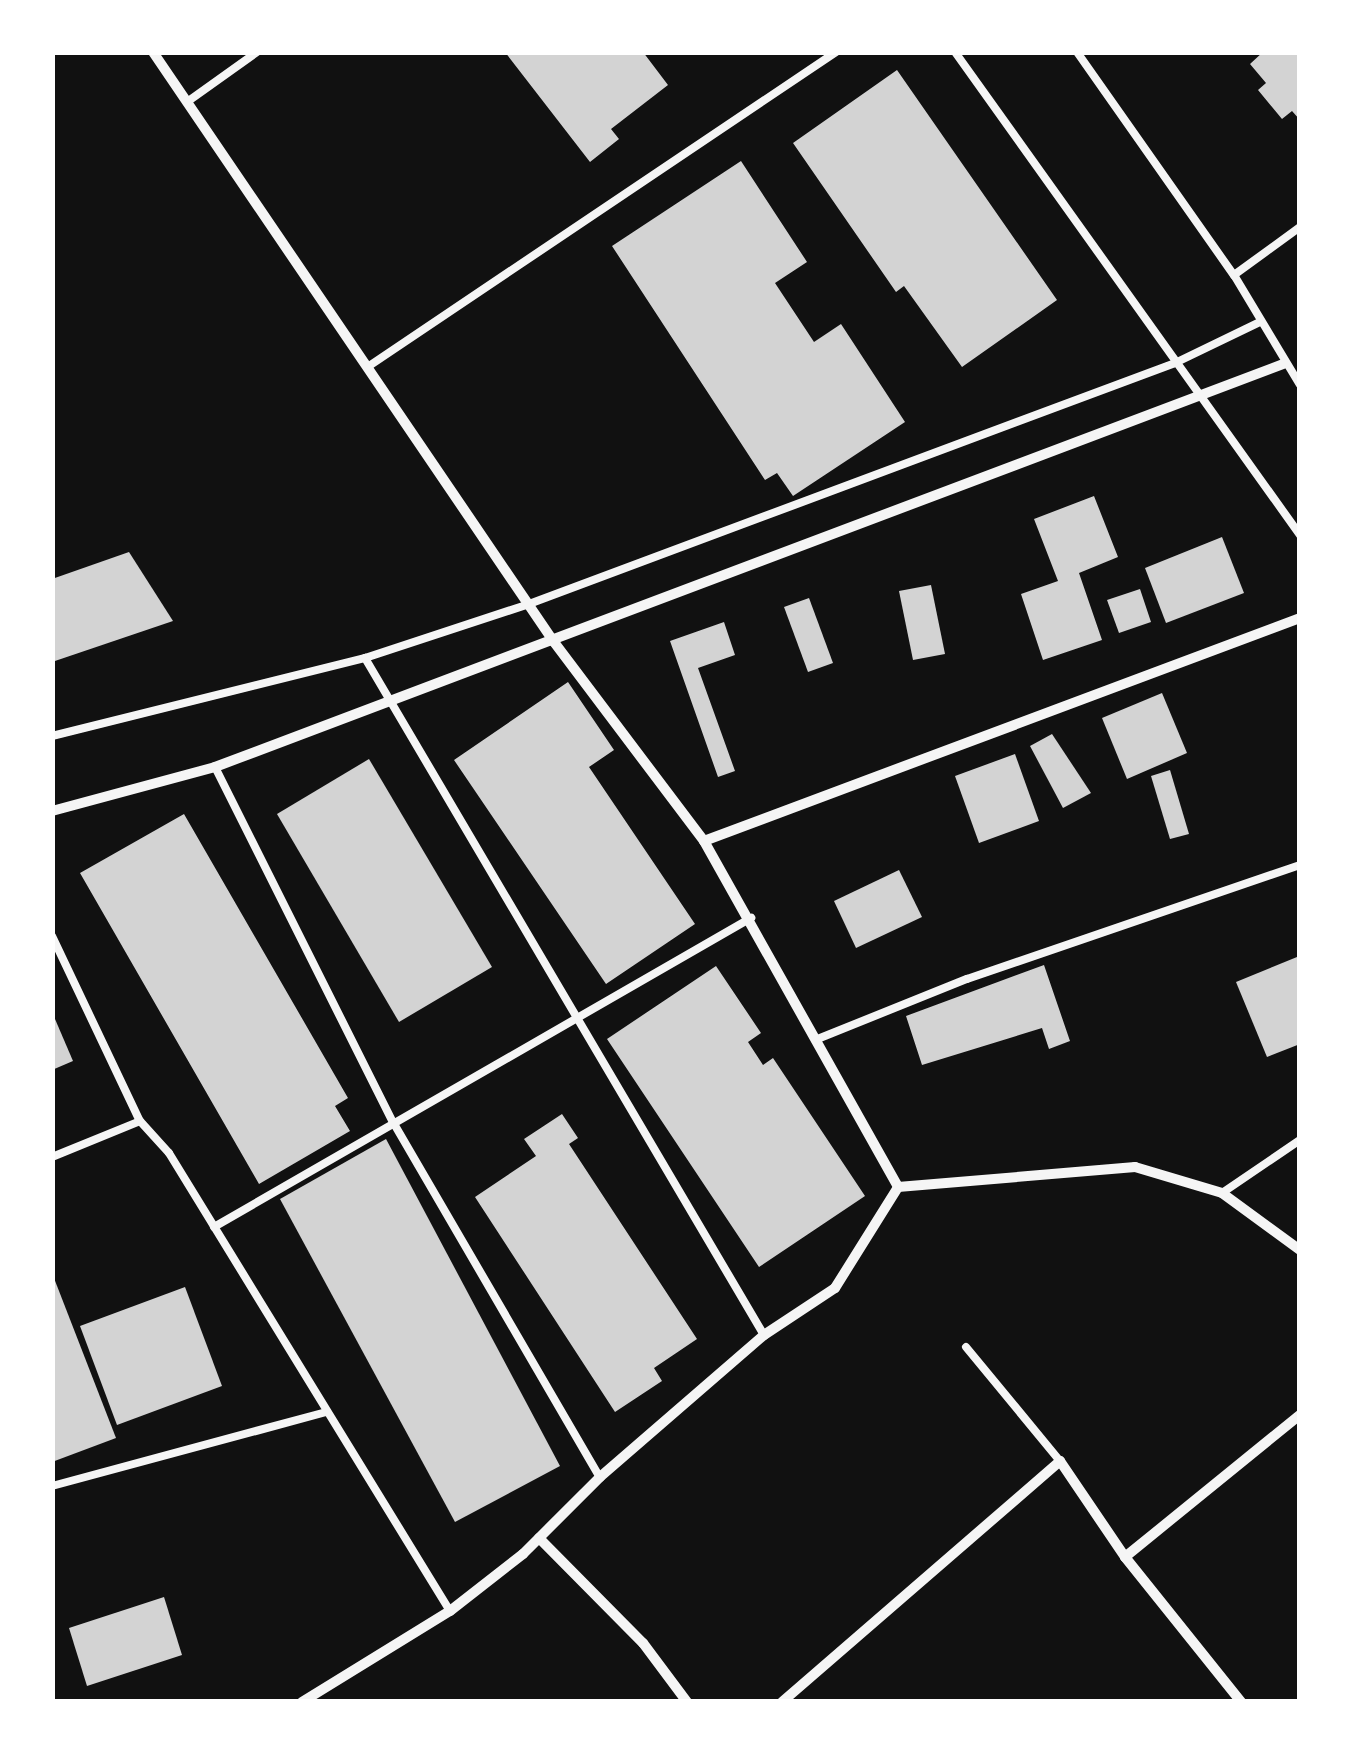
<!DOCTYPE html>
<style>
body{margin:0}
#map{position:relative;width:1352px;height:1754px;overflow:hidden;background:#111;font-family:"Nunito Sans",sans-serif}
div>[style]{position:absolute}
.building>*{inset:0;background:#d3d3d3}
.service>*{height:8px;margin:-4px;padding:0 4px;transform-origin:4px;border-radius:4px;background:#f5f5f5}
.minor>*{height:10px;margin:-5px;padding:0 5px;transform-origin:5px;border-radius:5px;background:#f5f5f5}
span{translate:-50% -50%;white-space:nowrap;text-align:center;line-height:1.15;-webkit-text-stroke:10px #fff;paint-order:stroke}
.frame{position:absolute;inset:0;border:55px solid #fff;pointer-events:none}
</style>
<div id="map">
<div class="building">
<div style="clip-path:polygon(505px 52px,643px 52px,668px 85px,611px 129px,619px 139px,590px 162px)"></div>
<div style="clip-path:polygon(1263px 52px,1300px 52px,1300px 120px,1292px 111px,1282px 119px,1258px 90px,1266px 83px,1250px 64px)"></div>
<div style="clip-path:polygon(897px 70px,1057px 300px,962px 367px,904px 286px,896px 292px,793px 143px)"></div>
<div style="clip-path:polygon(741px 161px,807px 262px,775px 283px,814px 342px,841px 324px,905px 422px,793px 496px,777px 473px,765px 480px,612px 246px)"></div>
<div style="clip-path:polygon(1094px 496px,1118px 557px,1079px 573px,1102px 640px,1043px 660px,1021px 594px,1058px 581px,1034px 519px)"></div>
<div style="clip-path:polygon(1222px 537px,1244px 593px,1166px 623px,1145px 568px)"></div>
<div style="clip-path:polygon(129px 552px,173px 621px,52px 662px,52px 579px)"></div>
<div style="clip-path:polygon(931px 585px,945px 654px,913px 660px,899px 591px)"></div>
<div style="clip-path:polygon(1140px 589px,1151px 622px,1119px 633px,1107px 600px)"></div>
<div style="clip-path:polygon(809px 598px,833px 663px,808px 672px,784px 607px)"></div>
<div style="clip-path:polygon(724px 622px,735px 655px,698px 668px,735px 771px,718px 777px,670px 641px)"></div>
<div style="clip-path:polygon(568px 682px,614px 750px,589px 767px,695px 924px,606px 984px,454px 760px)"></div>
<div style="clip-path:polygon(1162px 693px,1187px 753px,1127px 779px,1102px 718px)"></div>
<div style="clip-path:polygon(1052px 734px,1091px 793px,1063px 808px,1030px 746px)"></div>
<div style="clip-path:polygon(1015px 754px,1039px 821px,979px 843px,955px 776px)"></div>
<div style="clip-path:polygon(369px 759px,492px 967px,399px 1022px,277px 814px)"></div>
<div style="clip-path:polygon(1170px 770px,1189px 834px,1170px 839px,1151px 776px)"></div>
<div style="clip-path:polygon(184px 814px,348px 1098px,335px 1106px,350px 1131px,259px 1184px,80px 873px)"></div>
<div style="clip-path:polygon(899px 870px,922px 917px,856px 948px,834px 901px)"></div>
<div style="clip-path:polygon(1297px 957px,1300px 1044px,1267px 1057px,1236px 982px)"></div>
<div style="clip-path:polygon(1044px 965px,1070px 1041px,1049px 1049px,1042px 1028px,922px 1065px,906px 1016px)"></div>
<div style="clip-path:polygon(716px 966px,761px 1033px,748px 1042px,763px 1065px,773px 1058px,865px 1196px,759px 1267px,607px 1039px)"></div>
<div style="clip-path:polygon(52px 1012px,73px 1061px,52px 1070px)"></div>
<div style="clip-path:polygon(562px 1114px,578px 1138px,569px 1144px,697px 1339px,654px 1368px,662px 1381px,615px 1412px,475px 1197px,536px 1156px,524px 1139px)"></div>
<div style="clip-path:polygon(386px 1139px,560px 1466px,455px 1522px,280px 1199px)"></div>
<div style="clip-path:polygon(52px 1273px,116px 1438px,52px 1462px)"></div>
<div style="clip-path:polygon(185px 1287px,222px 1386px,117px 1425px,80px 1326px)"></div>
<div style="clip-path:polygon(164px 1597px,182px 1655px,87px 1686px,69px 1628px)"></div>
</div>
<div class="service">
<div style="left:955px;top:52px;width:594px;rotate:54.46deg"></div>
<div style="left:1077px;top:52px;width:273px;rotate:54.9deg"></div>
<div style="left:1234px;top:275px;width:128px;rotate:59deg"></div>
<div style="left:187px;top:102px;width:86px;rotate:-35.5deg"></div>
<div style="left:1234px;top:275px;width:82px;rotate:-36deg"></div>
<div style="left:369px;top:366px;width:563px;rotate:-33.92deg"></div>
<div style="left:365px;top:658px;width:786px;rotate:59.49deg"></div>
<div style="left:52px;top:736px;width:323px;rotate:-14deg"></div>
<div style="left:365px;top:658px;width:173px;rotate:-18.2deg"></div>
<div style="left:529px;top:604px;width:689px;rotate:-20.46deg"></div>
<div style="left:1175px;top:363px;width:94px;rotate:-25.8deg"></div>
<div style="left:215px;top:767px;width:397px;rotate:63.4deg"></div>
<div style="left:393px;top:1122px;width:411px;rotate:59.8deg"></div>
<div style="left:52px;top:936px;width:205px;rotate:64.6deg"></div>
<div style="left:140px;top:1121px;width:43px;rotate:47.8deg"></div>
<div style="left:169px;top:1153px;width:537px;rotate:58.47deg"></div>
<div style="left:815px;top:1040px;width:164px;rotate:-21.9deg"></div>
<div style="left:967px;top:979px;width:352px;rotate:-18.9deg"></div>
<div style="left:52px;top:1157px;width:95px;rotate:-22.2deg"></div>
<div style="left:1222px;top:1193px;width:94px;rotate:-34.2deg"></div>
<div style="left:214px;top:1227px;width:620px;rotate:-29.92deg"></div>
<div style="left:966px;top:1347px;width:148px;rotate:50.5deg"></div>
<div style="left:52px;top:1486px;width:285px;rotate:-15.1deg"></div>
</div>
<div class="minor">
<div style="left:153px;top:52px;width:713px;rotate:55.8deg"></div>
<div style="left:554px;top:642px;width:249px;rotate:53deg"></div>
<div style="left:704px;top:841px;width:397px;rotate:60.7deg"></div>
<div style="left:52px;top:811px;width:169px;rotate:-15.1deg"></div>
<div style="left:215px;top:767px;width:1142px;rotate:-20.67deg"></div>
<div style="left:704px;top:841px;width:636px;rotate:-20.51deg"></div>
<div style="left:898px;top:1187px;width:238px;rotate:-4.8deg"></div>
<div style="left:1135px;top:1167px;width:91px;rotate:16.6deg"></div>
<div style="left:1222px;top:1193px;width:97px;rotate:36.2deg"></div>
<div style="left:539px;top:1538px;width:148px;rotate:45.3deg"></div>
<div style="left:643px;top:1643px;width:74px;rotate:53.3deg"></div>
<div style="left:1125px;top:1557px;width:225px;rotate:-39.1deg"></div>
<div style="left:302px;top:1702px;width:174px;rotate:-31.6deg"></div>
<div style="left:450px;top:1611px;width:93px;rotate:-38deg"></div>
<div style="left:523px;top:1554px;width:109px;rotate:-45deg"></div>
<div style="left:600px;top:1477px;width:217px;rotate:-40.9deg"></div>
<div style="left:764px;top:1335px;width:85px;rotate:-33.5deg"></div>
<div style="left:835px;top:1288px;width:119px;rotate:-58deg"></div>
<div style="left:782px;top:1702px;width:368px;rotate:-40.9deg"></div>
<div style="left:1060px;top:1461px;width:116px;rotate:55.9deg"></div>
<div style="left:1125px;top:1557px;width:186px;rotate:51.3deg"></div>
</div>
<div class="frame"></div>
</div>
